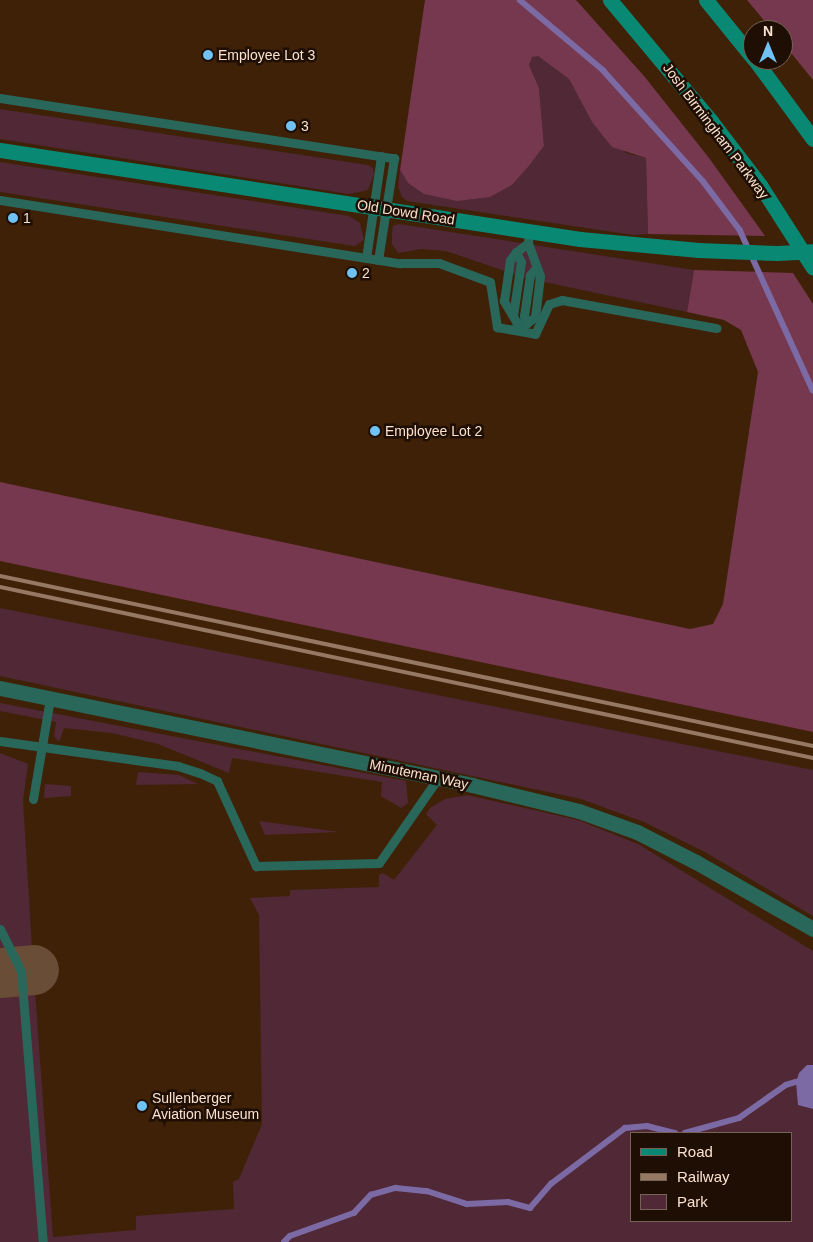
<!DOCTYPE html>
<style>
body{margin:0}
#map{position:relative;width:813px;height:1242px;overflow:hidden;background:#3f2108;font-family:Arial,sans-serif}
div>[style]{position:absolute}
.green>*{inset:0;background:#502836}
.forest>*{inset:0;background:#75384f}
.water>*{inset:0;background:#7c6aa4}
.stream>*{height:5.5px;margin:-2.75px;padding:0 2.75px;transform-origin:2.75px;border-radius:2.75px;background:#7c6aa4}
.taxiway>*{height:50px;margin:-25px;padding:0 25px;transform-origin:25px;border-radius:25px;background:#6a4d36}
.lane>*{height:9px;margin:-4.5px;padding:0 4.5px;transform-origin:4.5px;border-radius:4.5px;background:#28675a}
.street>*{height:15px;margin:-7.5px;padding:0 7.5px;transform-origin:7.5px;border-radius:7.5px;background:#28675a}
.secondary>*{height:15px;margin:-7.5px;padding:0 7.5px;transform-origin:7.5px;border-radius:7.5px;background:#098874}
.rail>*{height:4px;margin:-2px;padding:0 2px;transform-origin:2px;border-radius:2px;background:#957963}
.secondary-bridge>*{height:15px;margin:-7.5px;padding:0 7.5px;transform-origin:7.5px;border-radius:7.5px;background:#098874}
.dots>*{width:14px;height:14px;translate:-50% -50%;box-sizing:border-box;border:2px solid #1e0e03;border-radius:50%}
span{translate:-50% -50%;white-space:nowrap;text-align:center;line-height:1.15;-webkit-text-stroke:5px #1e0e03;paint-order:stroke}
.poi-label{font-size:14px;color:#fbe2d0}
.left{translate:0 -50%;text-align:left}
.street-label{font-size:14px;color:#fbe2d0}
.legend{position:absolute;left:630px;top:1132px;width:162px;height:90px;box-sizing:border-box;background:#1e0e03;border:1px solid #766355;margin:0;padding:6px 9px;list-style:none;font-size:15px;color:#fbe2d0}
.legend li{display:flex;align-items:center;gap:10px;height:25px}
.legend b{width:25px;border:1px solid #766355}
.north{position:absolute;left:743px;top:20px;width:50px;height:50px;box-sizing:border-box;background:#1e0e03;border:1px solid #766355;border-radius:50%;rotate:0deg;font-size:14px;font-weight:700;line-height:20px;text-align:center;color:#fbe2d0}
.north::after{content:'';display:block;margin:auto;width:18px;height:22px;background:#70c2f4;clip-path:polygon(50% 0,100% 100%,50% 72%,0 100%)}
</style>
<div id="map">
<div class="green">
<div style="clip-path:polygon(532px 56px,538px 56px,569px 79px,592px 122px,626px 153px,646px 158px,648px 234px,633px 235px,407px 201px,402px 197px,398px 187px,400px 170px,408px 183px,490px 197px,512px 185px,529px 166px,544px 146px,539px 88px,529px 65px)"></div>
<div style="clip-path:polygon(0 109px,368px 165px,373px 168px,374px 174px,368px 190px,349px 194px,0 139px)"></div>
<div style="clip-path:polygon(0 162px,349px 216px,360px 223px,364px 240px,355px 246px,0 192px)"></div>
<div style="clip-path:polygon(399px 224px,694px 270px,687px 312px,525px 278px,446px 251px,421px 249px,398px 253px,392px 244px,392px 232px,393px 226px)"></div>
<div style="clip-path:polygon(0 608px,813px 770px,813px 916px,705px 852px,644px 822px,581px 799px,0 676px)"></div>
<div style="clip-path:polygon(0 703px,406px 781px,408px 803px,401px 808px,381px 796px,382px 782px,232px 758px,229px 773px,158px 744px,112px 733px,64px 728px,59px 742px,54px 736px,56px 722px,0 711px)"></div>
<div style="clip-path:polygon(0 753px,28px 764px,23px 800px,32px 948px,0 951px)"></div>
<div style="clip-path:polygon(138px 772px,179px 775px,198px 784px,136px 785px)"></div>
<div style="clip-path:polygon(45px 784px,71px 786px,71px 796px,44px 798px)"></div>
<div style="clip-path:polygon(evenodd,467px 795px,578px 820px,638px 844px,813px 951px,813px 1242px,0 1242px,0 993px,35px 991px,53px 1237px,136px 1230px,136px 1216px,234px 1209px,233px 1182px,239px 1179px,262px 1124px,259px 915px,250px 898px,290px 896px,290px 890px,379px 887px,379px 875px,383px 873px,394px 880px,437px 825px,426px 814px,430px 808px,445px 799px,467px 795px,632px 1133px,792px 1133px,792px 1221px,632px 1221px,632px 1133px)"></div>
<div style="clip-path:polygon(259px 821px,339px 832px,265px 835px)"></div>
</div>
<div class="forest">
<div style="clip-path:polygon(425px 0,576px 0,644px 76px,709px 158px,765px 236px,648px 234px,646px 158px,612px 147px,592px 122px,569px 79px,538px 56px,532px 57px,529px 65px,539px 88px,544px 146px,529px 166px,512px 185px,490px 197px,457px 201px,424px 194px,408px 183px,400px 170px)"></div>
<div style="clip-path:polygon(747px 0,813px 0,813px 80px,783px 43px,783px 30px,772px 30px)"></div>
<div style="clip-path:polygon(694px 270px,793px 273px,813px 304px,813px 732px,0 561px,0 482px,690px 629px,713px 624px,723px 604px,758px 372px,741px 330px,724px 320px,687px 312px)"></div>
</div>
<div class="water">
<div style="clip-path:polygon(807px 1065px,813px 1065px,813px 1109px,798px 1105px,796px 1082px,799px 1073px)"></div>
</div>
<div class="stream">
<div style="left:520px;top:0;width:109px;rotate:40.1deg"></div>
<div style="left:603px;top:70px;width:149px;rotate:48deg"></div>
<div style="left:703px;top:181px;width:61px;rotate:52.9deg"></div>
<div style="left:740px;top:230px;width:176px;rotate:65.5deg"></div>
<div style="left:685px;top:1133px;width:56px;rotate:-15.5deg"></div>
<div style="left:739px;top:1118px;width:57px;rotate:-35.1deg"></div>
<div style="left:786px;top:1085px;width:10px;rotate:-17deg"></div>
<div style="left:796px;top:1082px;width:17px;rotate:7deg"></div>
<div style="left:284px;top:1242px;width:8px;rotate:-45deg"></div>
<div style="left:290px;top:1236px;width:68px;rotate:-19.8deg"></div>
<div style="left:354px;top:1213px;width:25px;rotate:-47deg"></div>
<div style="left:371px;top:1195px;width:26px;rotate:-16deg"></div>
<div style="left:396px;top:1188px;width:31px;rotate:6deg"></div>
<div style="left:427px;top:1191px;width:42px;rotate:18deg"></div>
<div style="left:467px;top:1204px;width:41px;rotate:-2.8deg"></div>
<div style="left:508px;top:1202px;width:23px;rotate:15deg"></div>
<div style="left:530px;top:1208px;width:32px;rotate:-49deg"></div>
<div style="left:551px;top:1184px;width:93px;rotate:-37.1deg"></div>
<div style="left:625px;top:1128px;width:22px;rotate:-5deg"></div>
<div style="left:647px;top:1126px;width:29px;rotate:14deg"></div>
</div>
<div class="taxiway">
<div style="left:0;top:973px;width:34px;rotate:-5deg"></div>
</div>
<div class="lane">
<div style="left:0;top:98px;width:399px;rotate:8.7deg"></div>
<div style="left:394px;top:158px;width:103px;rotate:98.9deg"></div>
<div style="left:0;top:200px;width:405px;rotate:9deg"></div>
<div style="left:400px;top:263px;width:39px"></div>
<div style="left:439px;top:263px;width:54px;rotate:20.4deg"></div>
<div style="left:490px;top:282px;width:46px;rotate:81.2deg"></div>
<div style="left:497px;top:327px;width:39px;rotate:10deg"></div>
<div style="left:535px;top:334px;width:33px;rotate:-65deg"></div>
<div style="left:549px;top:304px;width:14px;rotate:-17deg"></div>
<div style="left:562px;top:300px;width:157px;rotate:10.3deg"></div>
<div style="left:366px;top:258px;width:103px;rotate:-81.6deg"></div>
<div style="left:513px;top:315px;width:54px;rotate:-81.4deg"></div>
<div style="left:521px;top:262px;width:11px;rotate:-117deg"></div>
<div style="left:516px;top:252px;width:15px;rotate:-37deg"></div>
<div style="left:517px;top:323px;width:10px"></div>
<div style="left:527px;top:323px;width:10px;rotate:-37deg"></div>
<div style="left:535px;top:317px;width:41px;rotate:-83deg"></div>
<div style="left:540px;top:276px;width:35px;rotate:-110deg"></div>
<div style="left:528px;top:243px;width:12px;rotate:-85deg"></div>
<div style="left:527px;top:323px;width:8px;rotate:-113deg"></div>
<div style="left:524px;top:316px;width:41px;rotate:-81.7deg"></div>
<div style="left:530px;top:275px;width:9px;rotate:-49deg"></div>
<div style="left:516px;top:328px;width:5px;rotate:-79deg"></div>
<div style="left:517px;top:323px;width:26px;rotate:-121deg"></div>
<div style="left:504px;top:301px;width:41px;rotate:-81.7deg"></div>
<div style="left:510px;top:260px;width:10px;rotate:-53deg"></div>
<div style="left:0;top:741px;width:180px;rotate:8deg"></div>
<div style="left:178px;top:766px;width:23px;rotate:18deg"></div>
<div style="left:200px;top:773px;width:19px;rotate:25deg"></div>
<div style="left:217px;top:781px;width:94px;rotate:65.4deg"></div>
<div style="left:256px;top:866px;width:123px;rotate:-1.4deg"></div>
<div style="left:379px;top:863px;width:103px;rotate:-55.2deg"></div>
<div style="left:33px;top:799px;width:102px;rotate:-80.4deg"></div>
<div style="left:0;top:929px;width:47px;rotate:63.4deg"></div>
<div style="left:21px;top:971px;width:272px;rotate:85.4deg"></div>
</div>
<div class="street">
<div style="left:0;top:688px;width:482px;rotate:11.6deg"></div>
<div style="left:472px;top:785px;width:110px;rotate:13.7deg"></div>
<div style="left:579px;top:811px;width:62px;rotate:19.9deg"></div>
<div style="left:637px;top:832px;width:66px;rotate:27deg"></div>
<div style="left:696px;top:862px;width:135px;rotate:29.8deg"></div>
</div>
<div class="secondary">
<div style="left:610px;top:0;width:158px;rotate:50.1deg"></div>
<div style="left:711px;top:121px;width:81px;rotate:52.6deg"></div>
<div style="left:760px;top:185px;width:98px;rotate:57.4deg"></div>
<div style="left:706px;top:0;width:75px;rotate:51deg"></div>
<div style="left:755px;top:60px;width:98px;rotate:53.7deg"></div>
<div style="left:0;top:150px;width:587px;rotate:8.72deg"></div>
<div style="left:580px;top:239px;width:119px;rotate:5.3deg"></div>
</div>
<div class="rail">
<div style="left:0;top:576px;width:831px;rotate:11.81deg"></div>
<div style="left:0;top:587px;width:831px;rotate:11.88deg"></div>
</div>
<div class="secondary-bridge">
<div style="left:698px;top:250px;width:79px;rotate:2.2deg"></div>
<div style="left:777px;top:253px;width:36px;rotate:-3deg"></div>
</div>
<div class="dots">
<div style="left:208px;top:55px;background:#70c2f4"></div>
<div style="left:291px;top:126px;background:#70c2f4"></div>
<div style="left:13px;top:218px;background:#70c2f4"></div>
<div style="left:352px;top:273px;background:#70c2f4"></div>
<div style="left:375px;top:431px;background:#70c2f4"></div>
<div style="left:142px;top:1106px;background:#70c2f4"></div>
</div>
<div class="poi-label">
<span class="left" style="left:218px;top:55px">Employee Lot 3</span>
<span class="left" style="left:301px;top:126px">3</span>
<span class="left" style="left:23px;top:218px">1</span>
<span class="left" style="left:362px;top:273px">2</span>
<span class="left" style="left:385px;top:431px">Employee Lot 2</span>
<span class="left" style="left:152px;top:1106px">Sullenberger<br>Aviation Museum</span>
</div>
<div class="street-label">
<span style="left:716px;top:131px;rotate:53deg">Josh Birmingham Parkway</span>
<span style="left:406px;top:212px;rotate:9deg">Old Dowd Road</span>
<span style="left:419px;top:774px;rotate:12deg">Minuteman Way</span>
</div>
<ul class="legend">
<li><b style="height:6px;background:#098874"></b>Road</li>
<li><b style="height:6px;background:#957963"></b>Railway</li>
<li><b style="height:14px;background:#502836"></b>Park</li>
</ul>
<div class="north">N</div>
</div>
